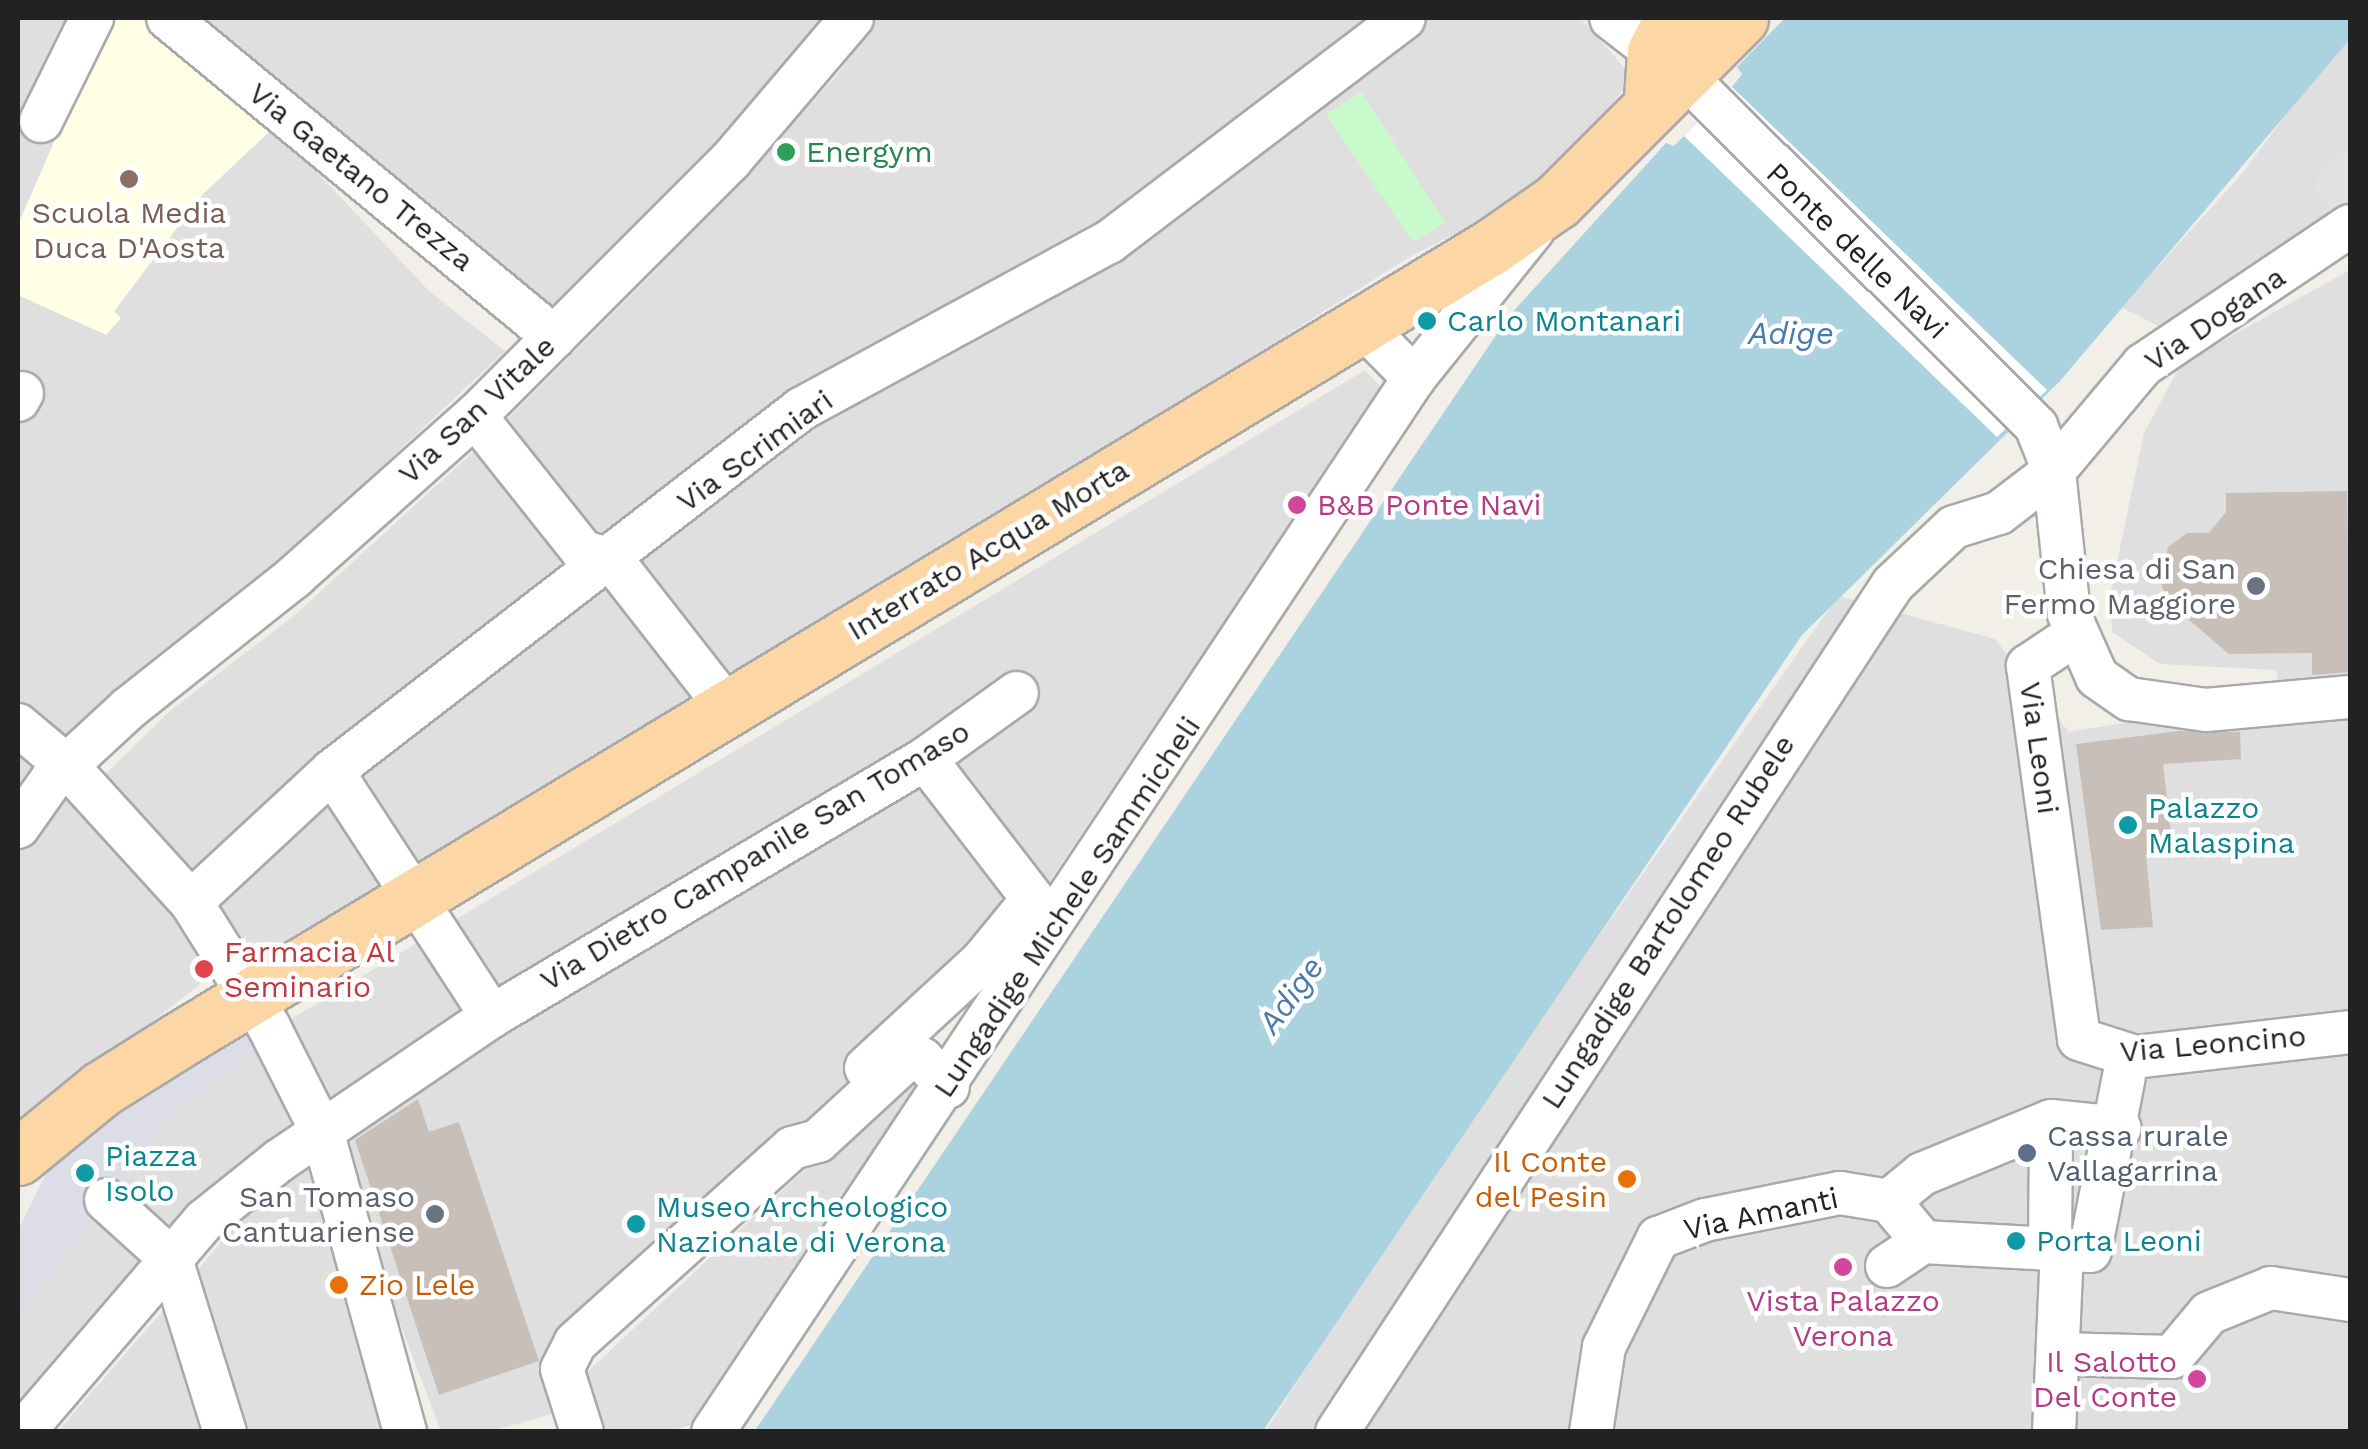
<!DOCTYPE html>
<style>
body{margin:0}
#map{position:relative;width:2368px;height:1449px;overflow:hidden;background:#f2efe9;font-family:"Work Sans",sans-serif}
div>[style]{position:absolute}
.residential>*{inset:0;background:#e0dfdf}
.education>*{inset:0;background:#ffffe5}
.park>*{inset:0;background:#c8facc}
.parking>*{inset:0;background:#e2e2e2}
.plaza>*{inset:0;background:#dddde8}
.water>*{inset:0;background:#aad3df}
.pier>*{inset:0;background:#fff}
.building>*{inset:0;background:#c7bfb8}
.roads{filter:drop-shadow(2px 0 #a9a9a9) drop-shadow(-2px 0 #a9a9a9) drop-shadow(0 2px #a9a9a9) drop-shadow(0 -2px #a9a9a9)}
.minor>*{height:42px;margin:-21px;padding:0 21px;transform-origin:21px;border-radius:21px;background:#fff}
.major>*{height:55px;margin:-27.5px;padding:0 27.5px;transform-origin:27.5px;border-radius:27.5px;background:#fcd6a4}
.dots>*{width:28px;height:28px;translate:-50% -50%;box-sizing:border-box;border:5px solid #fff;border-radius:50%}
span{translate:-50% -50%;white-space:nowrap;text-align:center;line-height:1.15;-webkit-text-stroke:9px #fff;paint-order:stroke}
.leisure-label{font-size:30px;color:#27864d}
.left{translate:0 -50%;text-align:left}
.street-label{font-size:30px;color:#222}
.education-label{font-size:30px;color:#785e54}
.culture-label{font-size:30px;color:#0d838f}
.hotel-label{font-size:30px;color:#b23c85}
.right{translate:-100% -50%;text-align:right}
.worship-label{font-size:30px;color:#5b616d}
.health-label{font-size:30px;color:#be3a42}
.service-label{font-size:30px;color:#4e5e75}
.food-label{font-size:30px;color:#c56008}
.water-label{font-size:32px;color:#4a7aab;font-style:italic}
.frame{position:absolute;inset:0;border:20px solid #222;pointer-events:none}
</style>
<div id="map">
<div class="residential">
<div style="clip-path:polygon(18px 18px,108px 18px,18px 225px)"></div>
<div style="clip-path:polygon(189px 18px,830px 18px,709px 156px,550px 314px,455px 223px)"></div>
<div style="clip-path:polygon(879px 18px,1580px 18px,1633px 77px,1558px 174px,1533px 193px,1406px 259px,1014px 509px,240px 971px,88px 791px,171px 710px,296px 614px,483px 443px,655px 271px,836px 76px)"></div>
<div style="clip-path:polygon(2350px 28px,2350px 210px,2172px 333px,2121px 307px,2241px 175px)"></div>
<div style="clip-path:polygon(274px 127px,430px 292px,505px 351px,264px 577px,140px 672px,74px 751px,18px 709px,18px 295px,106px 334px,120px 318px,114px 312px,201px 196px)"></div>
<div style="clip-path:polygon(2350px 270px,2350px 683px,2278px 683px,2276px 670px,2160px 664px,2112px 632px,2110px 596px,2144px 433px,2181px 364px)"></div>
<div style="clip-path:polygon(1365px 370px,1382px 388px,985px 977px,550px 1360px,552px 1414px,491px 1431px,441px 1431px,331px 1143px,273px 1030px)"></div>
<div style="clip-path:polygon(1838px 596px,1995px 639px,2069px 732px,2154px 718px,2350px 709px,2350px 1431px,1265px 1432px,1410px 1205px)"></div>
<div style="clip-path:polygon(18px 747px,45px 769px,218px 970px,18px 1127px)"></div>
<div style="clip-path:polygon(264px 1045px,299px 1130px,18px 1427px,18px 1322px,46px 1277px,167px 1117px)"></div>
<div style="clip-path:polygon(911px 1071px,933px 1093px,709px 1419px,671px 1431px,603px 1431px,586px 1373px)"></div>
<div style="clip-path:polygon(306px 1141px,391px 1431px,57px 1432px,168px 1305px)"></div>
</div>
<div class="education">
<div style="clip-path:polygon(108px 18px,146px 18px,274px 127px,201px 196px,114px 311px,121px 318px,106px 335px,18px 295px,18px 225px)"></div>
</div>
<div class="park">
<div style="clip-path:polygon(1361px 91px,1445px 223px,1413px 242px,1326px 115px)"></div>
</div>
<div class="parking">
<div style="clip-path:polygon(2350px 149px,2350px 206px,2339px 215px,2312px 185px)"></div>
</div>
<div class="plaza">
<div style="clip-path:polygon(241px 1033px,269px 1043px,167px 1117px,18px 1322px,18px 1230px,51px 1164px,110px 1115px)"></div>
</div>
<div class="water">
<div style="clip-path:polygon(1785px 18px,2350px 18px,2350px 39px,2060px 381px,1802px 635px,1263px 1431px,754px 1432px,1509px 316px,1666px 143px,1674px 146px,1732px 87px,1742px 74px,1737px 67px)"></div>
</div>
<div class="pier">
<div style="clip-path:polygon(1732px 87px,2047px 390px,1997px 437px,1684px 136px)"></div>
</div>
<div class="building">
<div style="clip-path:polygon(2347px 491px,2350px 672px,2312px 675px,2312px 653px,2229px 654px,2168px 602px,2161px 584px,2168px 547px,2187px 533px,2209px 533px,2226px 512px,2226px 493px)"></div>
<div style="clip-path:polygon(2179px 731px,2240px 732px,2241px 759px,2163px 764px,2173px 852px,2146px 855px,2153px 927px,2101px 930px,2076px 744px)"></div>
<div style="clip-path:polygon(418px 1099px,429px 1132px,459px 1122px,539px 1361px,439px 1395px,355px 1140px)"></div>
</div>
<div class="roads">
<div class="minor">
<div style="left:168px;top:18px;width:501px;rotate:39.57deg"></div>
<div style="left:1611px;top:18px;width:90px;rotate:37.8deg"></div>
<div style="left:1682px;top:73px;width:500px;rotate:44.9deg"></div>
<div style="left:2036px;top:426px;width:48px;rotate:68.2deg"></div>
<div style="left:2054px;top:471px;width:144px;rotate:84deg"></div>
<div style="left:2069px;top:614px;width:69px;rotate:66deg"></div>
<div style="left:2097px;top:677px;width:39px;rotate:35deg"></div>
<div style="left:2129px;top:699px;width:78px;rotate:8.1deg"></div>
<div style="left:2206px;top:710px;width:145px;rotate:-5.2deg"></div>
<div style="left:41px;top:121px;width:115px;rotate:-63.7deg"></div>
<div style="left:1363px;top:326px;width:73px;rotate:45.6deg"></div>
<div style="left:18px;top:400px;width:8px;rotate:-60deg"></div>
<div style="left:475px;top:416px;width:174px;rotate:51.5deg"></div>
<div style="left:583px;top:552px;width:30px;rotate:15deg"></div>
<div style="left:612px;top:560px;width:185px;rotate:52deg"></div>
<div style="left:2076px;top:634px;width:58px;rotate:146.3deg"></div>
<div style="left:2028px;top:666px;width:376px;rotate:82.2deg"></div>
<div style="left:2079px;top:1039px;width:59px;rotate:17.8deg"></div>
<div style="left:2135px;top:1057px;width:216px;rotate:-6.6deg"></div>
<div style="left:18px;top:725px;width:65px;rotate:40deg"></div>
<div style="left:68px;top:767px;width:183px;rotate:47.7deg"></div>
<div style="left:191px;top:902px;width:147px;rotate:58deg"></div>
<div style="left:269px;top:1027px;width:120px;rotate:63.2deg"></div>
<div style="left:323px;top:1134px;width:309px;rotate:74.6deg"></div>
<div style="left:332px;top:771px;width:293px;rotate:56.9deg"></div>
<div style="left:18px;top:827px;width:59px;rotate:-54.7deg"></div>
<div style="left:52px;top:779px;width:105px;rotate:-42.7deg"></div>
<div style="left:129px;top:708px;width:211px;rotate:-38.4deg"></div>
<div style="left:294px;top:577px;width:242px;rotate:-41.7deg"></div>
<div style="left:475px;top:416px;width:362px;rotate:-45deg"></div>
<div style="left:731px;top:160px;width:187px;rotate:-49.6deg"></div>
<div style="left:191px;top:902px;width:192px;rotate:-42.9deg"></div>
<div style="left:332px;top:771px;width:592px;rotate:-37.66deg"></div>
<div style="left:801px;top:409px;width:350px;rotate:-28.5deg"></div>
<div style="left:1109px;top:242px;width:370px;rotate:-37.2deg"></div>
<div style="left:866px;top:1068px;width:158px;rotate:-42.7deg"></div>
<div style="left:982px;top:961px;width:80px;rotate:-50.6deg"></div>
<div style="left:1033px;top:899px;width:177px;rotate:-127.6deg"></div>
<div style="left:106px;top:1200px;width:88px;rotate:42.2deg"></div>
<div style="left:171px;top:1259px;width:181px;rotate:72.7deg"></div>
<div style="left:1889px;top:1201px;width:53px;rotate:50.3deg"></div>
<div style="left:1923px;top:1242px;width:167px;rotate:3.1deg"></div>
<div style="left:2090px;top:1251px;width:178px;rotate:-79deg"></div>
<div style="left:2050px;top:1247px;width:126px;rotate:-89.5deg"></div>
<div style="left:2051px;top:1121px;width:69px;rotate:5.8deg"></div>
<div style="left:1887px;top:1266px;width:43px;rotate:-33.7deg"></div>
<div style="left:2058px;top:1354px;width:114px;rotate:1.5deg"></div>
<div style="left:2172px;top:1357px;width:57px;rotate:-49.9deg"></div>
<div style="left:2209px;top:1313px;width:67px;rotate:-22deg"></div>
<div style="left:2271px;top:1288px;width:80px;rotate:8.6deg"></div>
<div style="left:23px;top:1432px;width:279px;rotate:-49.4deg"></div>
<div style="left:205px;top:1220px;width:96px;rotate:-38.7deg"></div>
<div style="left:280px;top:1160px;width:256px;rotate:-34.2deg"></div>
<div style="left:492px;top:1016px;width:504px;rotate:-30.69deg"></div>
<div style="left:925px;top:759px;width:113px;rotate:-35.7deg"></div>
<div style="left:582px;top:1432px;width:66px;rotate:-107.6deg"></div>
<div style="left:562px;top:1369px;width:29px;rotate:-63deg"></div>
<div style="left:575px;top:1343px;width:292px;rotate:-41.9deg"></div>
<div style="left:792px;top:1148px;width:27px;rotate:-15deg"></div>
<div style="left:818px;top:1141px;width:121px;rotate:-42.7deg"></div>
<div style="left:907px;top:1059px;width:15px"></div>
<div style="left:922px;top:1059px;width:38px;rotate:47deg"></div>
<div style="left:713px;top:1432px;width:1266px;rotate:-56.37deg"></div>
<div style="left:1414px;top:378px;width:189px;rotate:-51.2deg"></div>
<div style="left:1337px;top:1432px;width:1014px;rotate:-56.75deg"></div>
<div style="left:1893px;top:584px;width:83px;rotate:-43.1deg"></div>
<div style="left:1954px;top:527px;width:47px;rotate:-17.3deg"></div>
<div style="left:1999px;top:513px;width:69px;rotate:-37.4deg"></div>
<div style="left:2054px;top:471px;width:138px;rotate:-50deg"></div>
<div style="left:2143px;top:365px;width:249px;rotate:-33.9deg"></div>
<div style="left:1591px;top:1432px;width:86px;rotate:-81.3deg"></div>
<div style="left:1604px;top:1347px;width:122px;rotate:-63.6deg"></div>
<div style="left:1658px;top:1238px;width:50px;rotate:-21deg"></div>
<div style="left:1705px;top:1220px;width:138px;rotate:-11.3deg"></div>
<div style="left:1840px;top:1193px;width:50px;rotate:9.3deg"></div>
<div style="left:1889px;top:1201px;width:43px;rotate:-39.3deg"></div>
<div style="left:1922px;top:1174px;width:139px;rotate:-22.3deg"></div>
<div style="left:2054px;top:1432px;width:184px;rotate:-87.5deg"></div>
</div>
<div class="major">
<div style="left:1652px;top:98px;width:46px;rotate:-86.3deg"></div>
<div style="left:1655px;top:52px;width:38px;rotate:-63deg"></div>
<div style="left:18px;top:1157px;width:107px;rotate:-39.3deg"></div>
<div style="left:101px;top:1089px;width:92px;rotate:-32.1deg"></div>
<div style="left:179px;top:1040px;width:1533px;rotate:-31.15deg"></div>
<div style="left:1491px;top:247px;width:80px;rotate:-34.9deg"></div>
<div style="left:1557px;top:201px;width:259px;rotate:-45deg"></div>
</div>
</div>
<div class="dots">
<div style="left:786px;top:152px;background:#2e9e5b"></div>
<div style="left:129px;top:179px;background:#8d6e63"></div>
<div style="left:1427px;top:321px;background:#0f9aa8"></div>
<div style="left:1297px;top:505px;background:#d1479c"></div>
<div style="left:2256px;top:586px;background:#6b7280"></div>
<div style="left:2128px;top:825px;background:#0f9aa8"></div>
<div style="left:204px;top:969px;background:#e0444e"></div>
<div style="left:2027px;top:1153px;background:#5c6f8a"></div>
<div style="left:85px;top:1173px;background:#0f9aa8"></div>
<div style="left:1627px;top:1179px;background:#e8710a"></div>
<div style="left:435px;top:1214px;background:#6b7280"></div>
<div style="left:636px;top:1224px;background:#0f9aa8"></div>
<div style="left:2016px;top:1241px;background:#0f9aa8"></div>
<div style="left:1843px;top:1267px;background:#d1479c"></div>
<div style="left:339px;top:1285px;background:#e8710a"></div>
<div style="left:2197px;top:1379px;background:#d1479c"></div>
</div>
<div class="leisure-label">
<span class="left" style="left:806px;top:152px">Energym</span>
</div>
<div class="street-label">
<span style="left:361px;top:177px;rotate:39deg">Via Gaetano Trezza</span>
<span style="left:1857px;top:251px;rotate:44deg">Ponte delle Navi</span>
<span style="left:2215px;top:319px;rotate:-34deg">Via Dogana</span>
<span style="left:477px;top:410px;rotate:-43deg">Via San Vitale</span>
<span style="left:755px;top:451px;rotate:-36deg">Via Scrimiari</span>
<span style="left:988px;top:550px;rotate:-31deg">Interrato Acqua Morta</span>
<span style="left:2039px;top:748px;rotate:82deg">Via Leoni</span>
<span style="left:755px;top:856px;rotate:-31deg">Via Dietro Campanile San Tomaso</span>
<span style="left:1067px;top:907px;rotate:-56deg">Lungadige Michele Sammicheli</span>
<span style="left:1668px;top:922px;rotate:-57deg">Lungadige Bartolomeo Rubele</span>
<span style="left:2213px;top:1044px;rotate:-5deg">Via Leoncino</span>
<span style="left:1761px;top:1214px;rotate:-12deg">Via Amanti</span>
</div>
<div class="education-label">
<span style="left:129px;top:230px">Scuola Media<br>Duca D'Aosta</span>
</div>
<div class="culture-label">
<span class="left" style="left:1447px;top:321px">Carlo Montanari</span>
<span class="left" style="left:2148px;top:825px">Palazzo<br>Malaspina</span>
<span class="left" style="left:105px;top:1173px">Piazza<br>Isolo</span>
<span class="left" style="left:656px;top:1224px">Museo Archeologico<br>Nazionale di Verona</span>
<span class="left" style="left:2036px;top:1241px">Porta Leoni</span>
</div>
<div class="hotel-label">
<span class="left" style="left:1317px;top:505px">B&amp;B Ponte Navi</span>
<span style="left:1843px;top:1318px">Vista Palazzo<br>Verona</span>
<span class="right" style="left:2177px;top:1379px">Il Salotto<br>Del Conte</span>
</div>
<div class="worship-label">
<span class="right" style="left:2236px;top:586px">Chiesa di San<br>Fermo Maggiore</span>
<span class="right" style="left:415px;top:1214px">San Tomaso<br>Cantuariense</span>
</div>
<div class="health-label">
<span class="left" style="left:224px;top:969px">Farmacia Al<br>Seminario</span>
</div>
<div class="service-label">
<span class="left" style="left:2047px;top:1153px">Cassa rurale<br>Vallagarrina</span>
</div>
<div class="food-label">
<span class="right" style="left:1607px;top:1179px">Il Conte<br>del Pesin</span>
<span class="left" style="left:359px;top:1285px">Zio Lele</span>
</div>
<div class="water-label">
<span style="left:1791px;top:333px">Adige</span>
<span style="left:1291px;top:995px;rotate:-54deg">Adige</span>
</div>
<div class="frame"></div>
</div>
